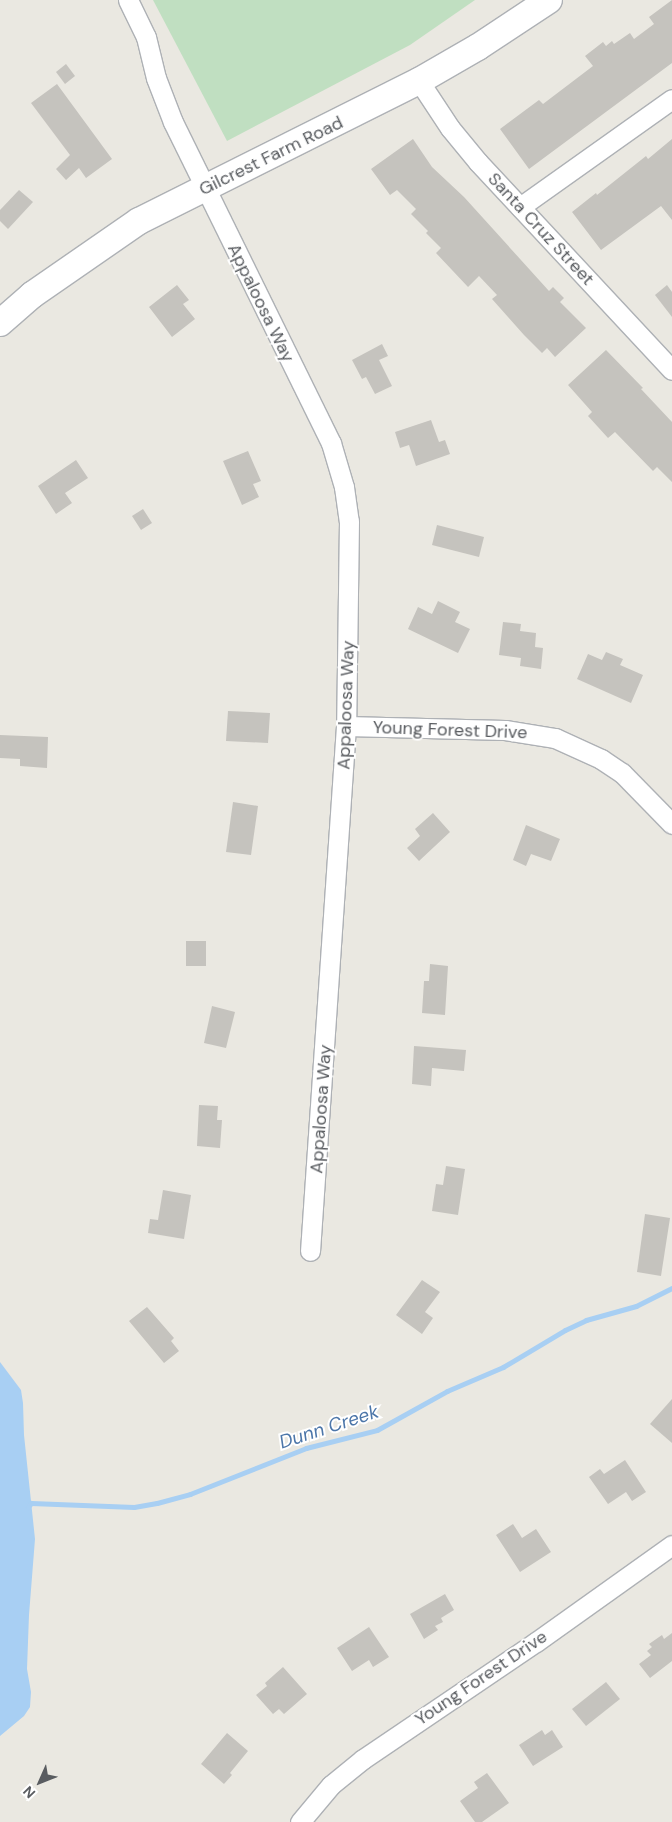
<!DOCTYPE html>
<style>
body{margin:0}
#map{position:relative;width:672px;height:1822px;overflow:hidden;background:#eae8e1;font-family:"DM Sans",sans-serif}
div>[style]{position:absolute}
.green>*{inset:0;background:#c0dfc1}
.water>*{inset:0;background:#a8cff3}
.stream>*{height:5px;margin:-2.5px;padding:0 2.5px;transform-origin:2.5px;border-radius:2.5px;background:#a8cff3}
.building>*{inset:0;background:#c5c3be}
.roads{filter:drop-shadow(1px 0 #aeb1b5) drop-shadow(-1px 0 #aeb1b5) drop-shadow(0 1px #aeb1b5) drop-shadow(0 -1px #aeb1b5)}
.street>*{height:19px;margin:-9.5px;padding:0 9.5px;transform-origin:9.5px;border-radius:9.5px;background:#fff}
.secondary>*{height:26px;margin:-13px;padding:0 13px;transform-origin:13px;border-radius:13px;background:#fff}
span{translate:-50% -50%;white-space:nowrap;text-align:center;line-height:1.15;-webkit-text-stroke:4px #fff;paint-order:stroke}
.street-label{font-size:18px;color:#595c60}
.water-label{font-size:19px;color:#4c76a9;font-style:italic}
.north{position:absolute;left:15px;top:1757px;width:50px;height:50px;-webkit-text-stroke:4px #fff;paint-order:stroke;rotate:226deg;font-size:14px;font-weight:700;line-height:20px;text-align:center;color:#595c60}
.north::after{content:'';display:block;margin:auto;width:18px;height:22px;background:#595c60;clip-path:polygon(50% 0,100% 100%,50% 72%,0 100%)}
</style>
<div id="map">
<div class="green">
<div style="clip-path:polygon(153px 0,475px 0,410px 45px,227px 141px)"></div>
</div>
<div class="water">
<div style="clip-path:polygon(0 1362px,21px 1390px,23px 1403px,24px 1435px,35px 1539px,29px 1615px,27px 1669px,31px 1692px,30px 1707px,24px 1716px,0 1736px)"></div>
</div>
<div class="stream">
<div style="left:28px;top:1507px;width:5px;rotate:-53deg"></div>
<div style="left:31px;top:1503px;width:103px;rotate:2.2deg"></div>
<div style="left:134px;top:1507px;width:23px;rotate:-10deg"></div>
<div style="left:157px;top:1503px;width:34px;rotate:-15deg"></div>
<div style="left:190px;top:1494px;width:125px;rotate:-21.6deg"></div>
<div style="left:306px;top:1448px;width:73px;rotate:-14.2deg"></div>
<div style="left:377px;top:1430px;width:80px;rotate:-29.1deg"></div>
<div style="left:447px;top:1391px;width:61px;rotate:-23.2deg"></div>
<div style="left:503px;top:1367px;width:72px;rotate:-30.8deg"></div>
<div style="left:565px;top:1330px;width:23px;rotate:-25deg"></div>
<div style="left:586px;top:1320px;width:52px;rotate:-15.6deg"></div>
<div style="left:636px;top:1306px;width:40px;rotate:-26.6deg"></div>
</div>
<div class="building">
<div style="clip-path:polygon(672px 0,672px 63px,529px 169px,500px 129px,539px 100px,543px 104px,593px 66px,585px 56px,603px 42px,606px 46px,612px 41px,614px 44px,630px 33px,634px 39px,654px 24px,649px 17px)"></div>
<div style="clip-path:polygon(66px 64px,75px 76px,65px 84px,56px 72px)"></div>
<div style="clip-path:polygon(57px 84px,112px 159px,86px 178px,79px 168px,66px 180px,56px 169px,70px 155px,31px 103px)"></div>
<div style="clip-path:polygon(413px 139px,432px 167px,464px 197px,549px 291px,553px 287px,564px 298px,560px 302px,586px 328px,555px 357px,547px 348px,542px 353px,524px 335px,492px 299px,497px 295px,479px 276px,468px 287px,436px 253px,441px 248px,426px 233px,428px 231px,411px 214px,416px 209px,397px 190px,390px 195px,371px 169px)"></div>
<div style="clip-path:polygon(672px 139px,672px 220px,661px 206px,601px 250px,572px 212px,596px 193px,597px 195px,646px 156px,648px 159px)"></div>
<div style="clip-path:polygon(19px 190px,33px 202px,8px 229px,0 221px,0 210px)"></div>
<div style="clip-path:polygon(177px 285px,189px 300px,183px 304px,195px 319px,172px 337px,149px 307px)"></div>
<div style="clip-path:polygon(667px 285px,672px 292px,672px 317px,655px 295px)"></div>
<div style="clip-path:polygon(382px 344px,388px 356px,379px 360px,392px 386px,375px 394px,366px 377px,362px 379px,352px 360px)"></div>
<div style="clip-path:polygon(606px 350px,643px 388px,641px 389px,672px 422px,672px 482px,657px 467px,653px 471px,615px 432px,608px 438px,588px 416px,592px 412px,568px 385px)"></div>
<div style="clip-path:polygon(431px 420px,439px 442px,445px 440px,450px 454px,416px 466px,409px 445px,400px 448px,395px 432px)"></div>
<div style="clip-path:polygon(248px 451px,261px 481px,253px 484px,259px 497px,242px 505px,223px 461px)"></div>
<div style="clip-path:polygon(76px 460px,88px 478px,65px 493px,72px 503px,56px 514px,38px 486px)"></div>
<div style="clip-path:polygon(143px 509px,152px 523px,141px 530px,132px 516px)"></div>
<div style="clip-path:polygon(437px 525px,484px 537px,479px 557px,432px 545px)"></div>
<div style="clip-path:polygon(438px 601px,460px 612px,455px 622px,470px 629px,458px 653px,408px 629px,418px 607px,432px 614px)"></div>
<div style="clip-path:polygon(503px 622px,521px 624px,520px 631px,536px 633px,535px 647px,543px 648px,541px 669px,520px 666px,521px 658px,499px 655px)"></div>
<div style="clip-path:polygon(606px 652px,623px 659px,620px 665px,643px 675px,631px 703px,577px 679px,588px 654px,602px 660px)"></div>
<div style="clip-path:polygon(228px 711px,270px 713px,268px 743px,226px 741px)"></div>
<div style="clip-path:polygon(0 735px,48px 737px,47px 768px,20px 766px,20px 759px,0 758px)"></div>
<div style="clip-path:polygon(233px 802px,258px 806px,251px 855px,226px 852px)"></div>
<div style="clip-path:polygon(433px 813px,450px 832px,419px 861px,407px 848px,420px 836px,415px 829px)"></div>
<div style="clip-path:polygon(526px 825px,560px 839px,551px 861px,531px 854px,526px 866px,513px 860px)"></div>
<div style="clip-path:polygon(186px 941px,206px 941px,206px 966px,186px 966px)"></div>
<div style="clip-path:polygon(430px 964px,448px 966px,445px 1015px,422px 1013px,424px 981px,429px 981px)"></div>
<div style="clip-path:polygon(212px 1006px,235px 1012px,226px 1048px,204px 1043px)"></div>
<div style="clip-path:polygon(414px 1046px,466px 1050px,464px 1071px,432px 1068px,431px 1086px,412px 1084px)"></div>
<div style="clip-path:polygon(199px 1105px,218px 1106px,217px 1120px,222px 1120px,220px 1148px,197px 1146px)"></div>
<div style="clip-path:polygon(446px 1166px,465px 1169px,458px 1215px,432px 1211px,436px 1184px,443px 1185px)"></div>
<div style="clip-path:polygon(163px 1190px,191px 1195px,184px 1239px,148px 1233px,150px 1219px,158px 1220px)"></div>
<div style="clip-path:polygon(645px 1214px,670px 1218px,661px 1276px,637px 1272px)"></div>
<div style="clip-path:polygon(422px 1280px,440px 1292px,425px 1312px,433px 1318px,422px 1334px,396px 1315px)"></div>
<div style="clip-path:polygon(147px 1307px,174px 1338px,171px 1341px,179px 1351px,164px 1363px,129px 1321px)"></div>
<div style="clip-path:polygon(672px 1399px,672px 1443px,650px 1424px)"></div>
<div style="clip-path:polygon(625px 1460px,646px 1492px,632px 1501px,626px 1492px,608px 1504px,589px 1477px,600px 1469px,604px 1474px)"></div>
<div style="clip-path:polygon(513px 1524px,522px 1538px,536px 1529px,551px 1552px,520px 1572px,496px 1535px)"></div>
<div style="clip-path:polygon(445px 1594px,454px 1610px,441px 1618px,443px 1622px,435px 1626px,438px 1630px,424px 1639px,410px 1614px)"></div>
<div style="clip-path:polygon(369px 1627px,389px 1657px,373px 1667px,369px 1660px,352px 1671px,337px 1648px)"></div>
<div style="clip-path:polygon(672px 1633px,672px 1661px,650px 1678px,639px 1664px,651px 1655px,647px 1651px,652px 1647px,649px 1644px,662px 1635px,664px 1639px)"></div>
<div style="clip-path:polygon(283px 1667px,307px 1694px,284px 1714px,279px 1709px,273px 1714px,256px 1695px,267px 1686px,265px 1683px)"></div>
<div style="clip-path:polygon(606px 1682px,620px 1699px,586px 1726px,572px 1709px)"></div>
<div style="clip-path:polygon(542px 1730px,545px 1735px,552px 1730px,563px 1747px,533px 1766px,519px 1745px)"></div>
<div style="clip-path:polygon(227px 1733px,248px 1751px,230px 1773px,232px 1775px,224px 1784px,201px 1764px)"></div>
<div style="clip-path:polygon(487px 1773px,509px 1803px,482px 1822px,475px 1822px,460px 1801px,478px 1788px,474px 1782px)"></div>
</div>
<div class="roads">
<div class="street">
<div style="left:128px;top:0;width:41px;rotate:64.1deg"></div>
<div style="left:146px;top:37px;width:42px;rotate:76.3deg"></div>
<div style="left:156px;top:78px;width:47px;rotate:68.9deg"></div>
<div style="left:173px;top:122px;width:358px;rotate:63.8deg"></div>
<div style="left:331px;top:443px;width:46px;rotate:73.5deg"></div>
<div style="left:344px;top:487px;width:34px;rotate:82deg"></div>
<div style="left:349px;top:521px;width:205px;rotate:90.8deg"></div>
<div style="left:346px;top:726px;width:526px;rotate:93.92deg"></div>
<div style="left:419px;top:81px;width:56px;rotate:56.6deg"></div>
<div style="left:450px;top:128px;width:44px;rotate:50.5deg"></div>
<div style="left:478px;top:162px;width:284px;rotate:47deg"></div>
<div style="left:520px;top:207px;width:186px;rotate:-35.4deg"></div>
<div style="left:346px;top:726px;width:159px;rotate:1.4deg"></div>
<div style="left:505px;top:730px;width:51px;rotate:9.1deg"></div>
<div style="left:555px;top:738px;width:51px;rotate:24.5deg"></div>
<div style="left:601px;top:759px;width:25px;rotate:34deg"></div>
<div style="left:622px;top:773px;width:71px;rotate:45.6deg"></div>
<div style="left:300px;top:1822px;width:48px;rotate:-50deg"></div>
<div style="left:331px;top:1785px;width:41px;rotate:-39.1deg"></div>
<div style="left:363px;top:1759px;width:209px;rotate:-34.1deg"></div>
<div style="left:536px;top:1642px;width:167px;rotate:-35.5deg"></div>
</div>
<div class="secondary">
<div style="left:0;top:323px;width:43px;rotate:-41.2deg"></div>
<div style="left:32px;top:295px;width:130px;rotate:-34.7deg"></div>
<div style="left:139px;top:221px;width:313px;rotate:-26.6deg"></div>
<div style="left:419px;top:81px;width:68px;rotate:-30deg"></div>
<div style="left:478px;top:47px;width:85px;rotate:-33.5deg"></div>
</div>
</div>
<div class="street-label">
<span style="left:271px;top:156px;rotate:-26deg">Gilcrest Farm Road</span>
<span style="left:541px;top:229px;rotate:47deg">Santa Cruz Street</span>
<span style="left:261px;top:303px;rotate:64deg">Appaloosa Way</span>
<span style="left:346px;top:705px;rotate:-88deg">Appaloosa Way</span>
<span style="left:450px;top:730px;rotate:2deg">Young Forest Drive</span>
<span style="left:321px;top:1109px;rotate:-86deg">Appaloosa Way</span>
<span style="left:481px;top:1678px;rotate:-34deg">Young Forest Drive</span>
</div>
<div class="water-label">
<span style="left:329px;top:1427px;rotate:-18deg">Dunn Creek</span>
</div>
<div class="north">N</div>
</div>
